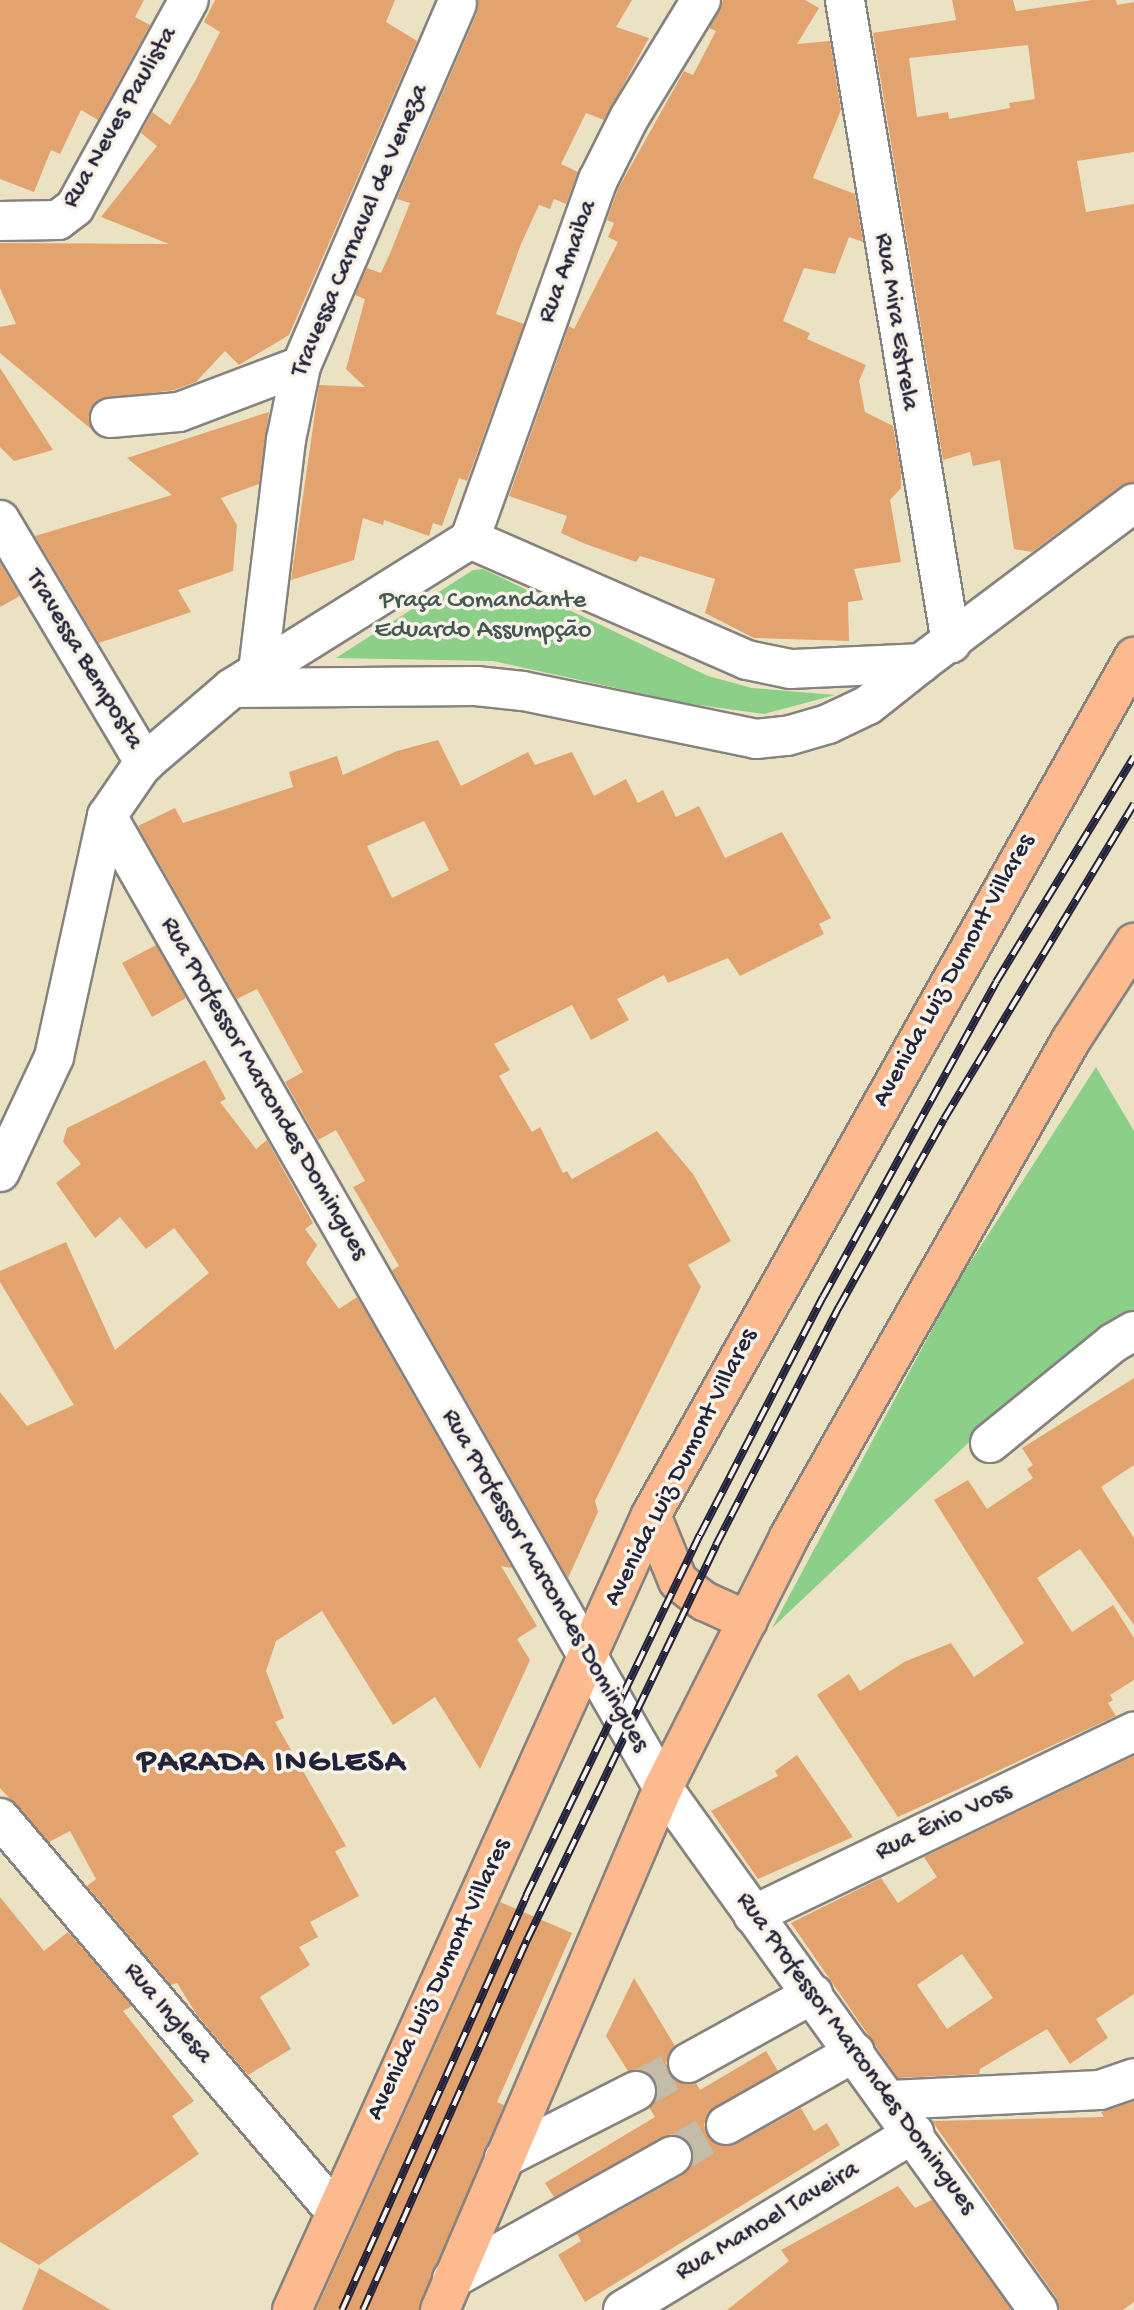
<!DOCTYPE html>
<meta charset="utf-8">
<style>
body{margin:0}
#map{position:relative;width:1134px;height:2310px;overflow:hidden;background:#ebe2c3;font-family:"Gochi Hand",sans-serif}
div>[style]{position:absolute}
.green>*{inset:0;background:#8bcf89}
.building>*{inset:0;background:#e3a36f}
.minor-tunnel>*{height:38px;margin-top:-19px;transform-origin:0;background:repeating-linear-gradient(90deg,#c3bca8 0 38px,transparent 0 57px)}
.roads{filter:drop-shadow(2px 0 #86827f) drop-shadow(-2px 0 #86827f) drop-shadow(0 2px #86827f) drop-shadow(0 -2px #86827f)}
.minor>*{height:38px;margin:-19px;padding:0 19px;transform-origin:19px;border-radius:19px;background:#fff}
.major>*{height:38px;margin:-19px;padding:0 19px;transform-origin:19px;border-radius:19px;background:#fcba8e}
.rail>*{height:8px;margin-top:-4px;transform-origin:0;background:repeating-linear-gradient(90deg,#f7f3e8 0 16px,#22223b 0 32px);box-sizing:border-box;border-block:2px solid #22223b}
span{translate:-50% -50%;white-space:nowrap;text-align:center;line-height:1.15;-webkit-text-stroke:7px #f7f3e8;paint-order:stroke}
.street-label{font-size:26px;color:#22223b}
.park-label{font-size:26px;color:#425652}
.district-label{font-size:33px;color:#22223b;font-weight:700;letter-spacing:2px}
</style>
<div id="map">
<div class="green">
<div style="clip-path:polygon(483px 569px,708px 676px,752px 688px,835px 695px,764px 714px,684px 703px,493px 661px,336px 658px,473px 570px)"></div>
<div style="clip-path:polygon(1096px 1067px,1134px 1131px,1134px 1313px,981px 1431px,772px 1628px,957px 1283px)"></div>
</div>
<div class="building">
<div style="clip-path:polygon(0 0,144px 0,135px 17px,150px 25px,98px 120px,81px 110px,60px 154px,51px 150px,34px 192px,0 179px)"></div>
<div style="clip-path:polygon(215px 0,395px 0,386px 22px,417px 41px,289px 335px,239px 365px,225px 351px,196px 382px,174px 390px,98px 400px,90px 409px,91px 429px,0 353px,0 327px,16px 324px,0 288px,0 243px,169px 244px,101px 217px,157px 146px,141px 133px,152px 112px,170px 125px,195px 81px,220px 32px,204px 22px)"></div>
<div style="clip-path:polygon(478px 0,632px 0,616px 27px,649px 38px,604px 120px,586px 113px,561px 164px,578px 172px,566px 204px,554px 199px,550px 209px,539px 205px,521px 244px,496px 314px,524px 324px,467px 481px,459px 478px,442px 526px,433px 523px,429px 536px,384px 520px,383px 525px,363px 518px,354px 560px,291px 580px,319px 385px,365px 387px,346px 369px,365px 299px,355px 295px,367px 268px,381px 273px,391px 251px,410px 203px,397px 199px,477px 13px)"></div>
<div style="clip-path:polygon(723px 0,805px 0,819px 8px,797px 44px,830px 41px,841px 110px,813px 178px,855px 194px,863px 242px,849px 237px,835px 274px,804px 268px,783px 321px,810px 333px,807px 339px,866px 365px,859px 381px,865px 412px,893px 426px,901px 472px,901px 488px,890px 500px,901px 562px,854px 569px,863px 600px,848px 602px,849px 641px,754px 638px,705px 613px,715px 579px,640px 556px,636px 562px,583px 543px,561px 533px,567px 516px,509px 496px,569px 326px,574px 329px,618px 242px,608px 237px,614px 223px,607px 220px,618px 189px,684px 71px,693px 75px,716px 31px,709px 28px)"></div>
<div style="clip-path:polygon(evenodd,952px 0,1013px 0,1016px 11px,1092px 0,1116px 0,1117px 5px,1134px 2px,1134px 152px,1077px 161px,1086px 212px,1134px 204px,1134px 482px,1121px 486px,1032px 552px,1014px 549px,1000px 460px,973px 466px,970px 452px,943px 460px,873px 33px,956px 20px,952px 0,1028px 45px,1035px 99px,1009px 103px,1010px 108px,949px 119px,948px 112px,917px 117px,909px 58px,1028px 45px)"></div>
<div style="clip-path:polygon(0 368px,53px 450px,14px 461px,0 447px)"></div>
<div style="clip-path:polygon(269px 412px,259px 484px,221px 498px,237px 525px,233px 571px,178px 590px,191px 612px,99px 643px,35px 536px,172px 495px,127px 458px)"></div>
<div style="clip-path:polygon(0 563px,20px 596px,0 607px)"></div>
<div style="clip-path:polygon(evenodd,438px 740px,461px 786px,528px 752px,535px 765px,572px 752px,594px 796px,626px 779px,638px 803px,663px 790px,676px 817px,699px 806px,725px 858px,782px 832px,831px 918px,819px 924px,824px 934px,740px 976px,728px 958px,668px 983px,664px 975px,617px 999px,629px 1020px,591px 1040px,572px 1005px,494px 1044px,510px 1070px,499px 1076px,532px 1132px,540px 1127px,563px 1173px,567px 1171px,572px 1179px,657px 1131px,693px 1174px,731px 1241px,688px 1265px,701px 1287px,595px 1501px,598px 1512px,568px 1578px,392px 1270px,399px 1266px,353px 1187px,365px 1181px,336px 1130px,318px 1140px,285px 1082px,303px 1072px,257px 989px,237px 999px,138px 826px,175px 808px,183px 823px,293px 787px,289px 772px,337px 756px,343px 775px,397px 751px,438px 740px,424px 821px,449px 870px,392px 898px,367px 846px,424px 821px)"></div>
<div style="clip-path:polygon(156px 945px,186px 998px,152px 1017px,122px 963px)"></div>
<div style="clip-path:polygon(205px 1060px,226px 1099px,220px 1102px,256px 1149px,267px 1140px,313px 1223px,305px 1229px,317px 1245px,306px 1263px,339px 1309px,357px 1297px,512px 1568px,501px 1566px,537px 1626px,517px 1639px,530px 1660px,480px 1769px,435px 1697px,393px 1725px,322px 1611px,276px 1641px,266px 1671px,284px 1718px,275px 1722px,346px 1846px,335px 1851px,359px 1896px,310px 1922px,318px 1937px,299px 1947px,310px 1965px,260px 1997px,291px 2049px,248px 2075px,197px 2015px,177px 1983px,171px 1985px,87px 1886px,96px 1879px,70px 1831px,49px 1842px,0 1788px,0 1392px,27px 1426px,74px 1405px,0 1282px,0 1271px,66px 1242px,115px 1350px,209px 1273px,174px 1228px,146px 1249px,120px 1217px,95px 1238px,56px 1183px,81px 1164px,63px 1142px,67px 1128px)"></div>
<div style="clip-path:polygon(1134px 1378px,1134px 1465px,1101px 1487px,1134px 1538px,1134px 1625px,1080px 1549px,1037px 1578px,1072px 1632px,1113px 1605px,1134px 1638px,1134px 1680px,1110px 1695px,1113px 1700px,1108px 1703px,1116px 1716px,898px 1817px,817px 1695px,849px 1674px,860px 1691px,904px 1662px,951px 1643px,974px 1677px,1024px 1643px,934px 1500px,968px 1480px,987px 1509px,1033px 1478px,1027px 1469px,1033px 1465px,1022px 1448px)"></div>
<div style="clip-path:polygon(797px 1755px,853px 1837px,758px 1879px,711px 1811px,778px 1776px,775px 1771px)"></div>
<div style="clip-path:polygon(evenodd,1134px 1756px,1134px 1994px,1096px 2019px,1108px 2038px,1070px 2064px,1047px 2029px,980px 2069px,979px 2074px,898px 2078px,791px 1923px,881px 1878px,898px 1903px,937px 1877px,924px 1857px,1134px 1756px,962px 1954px,993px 1998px,947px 2029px,917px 1985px,962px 1954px)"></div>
<div style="clip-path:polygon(0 1897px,44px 1951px,68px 1932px,132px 2006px,123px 2011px,194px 2101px,172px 2116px,199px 2154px,39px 2265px,0 2242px)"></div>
<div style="clip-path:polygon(500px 1902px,572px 1933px,497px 2102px,504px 2105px,419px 2310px,316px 2310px)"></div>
<div style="clip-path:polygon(634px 1978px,675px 2046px,666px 2063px,676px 2081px,696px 2083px,700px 2090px,766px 2051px,778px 2071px,708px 2113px,704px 2125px,714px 2143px,736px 2144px,801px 2108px,814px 2131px,827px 2123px,840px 2145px,585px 2302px,558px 2255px,581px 2241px,577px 2234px,683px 2175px,694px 2157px,684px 2138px,672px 2134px,554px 2197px,545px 2183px,655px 2117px,649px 2107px,658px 2093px,655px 2081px,647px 2072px,628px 2071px,606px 2036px)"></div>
<div style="clip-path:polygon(1134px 2101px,1134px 2302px,1123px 2310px,1060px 2310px,1056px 2297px,932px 2121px,1104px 2117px,1101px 2112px)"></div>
<div style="clip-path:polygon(898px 2186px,915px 2208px,932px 2200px,1011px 2310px,727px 2310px,789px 2261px,781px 2250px)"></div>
<div style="clip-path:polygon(39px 2268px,111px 2310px,22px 2310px)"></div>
</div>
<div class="minor-tunnel">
<div style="left:636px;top:2091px;width:59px;rotate:-28.3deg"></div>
<div style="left:672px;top:2156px;width:62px;rotate:-29.9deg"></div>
</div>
<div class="roads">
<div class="minor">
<div style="left:845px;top:0;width:652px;rotate:80.64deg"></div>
<div style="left:0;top:221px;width:58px;rotate:-1deg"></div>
<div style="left:58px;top:220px;width:21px;rotate:-37deg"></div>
<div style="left:75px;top:207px;width:236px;rotate:-61.2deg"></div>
<div style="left:110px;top:418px;width:69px;rotate:-5deg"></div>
<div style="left:179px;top:412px;width:130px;rotate:-20.7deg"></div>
<div style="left:0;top:520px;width:283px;rotate:59.2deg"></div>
<div style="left:470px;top:539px;width:302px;rotate:23.6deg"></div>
<div style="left:747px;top:660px;width:45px;rotate:11.6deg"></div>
<div style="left:791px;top:669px;width:130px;rotate:-2.6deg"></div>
<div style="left:921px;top:663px;width:266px;rotate:-36.9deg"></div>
<div style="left:470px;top:539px;width:381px;rotate:-70.4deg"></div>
<div style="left:598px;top:180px;width:69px;rotate:-63.4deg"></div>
<div style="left:629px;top:118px;width:138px;rotate:-58.6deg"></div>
<div style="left:258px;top:671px;width:233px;rotate:-83.1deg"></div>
<div style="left:286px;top:440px;width:76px;rotate:-78.5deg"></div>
<div style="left:301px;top:366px;width:394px;rotate:-66.7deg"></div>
<div style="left:234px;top:688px;width:242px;rotate:-0.5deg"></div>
<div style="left:476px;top:686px;width:47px;rotate:6.1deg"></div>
<div style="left:523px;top:691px;width:238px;rotate:11.6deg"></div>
<div style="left:756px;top:739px;width:31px;rotate:-6deg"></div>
<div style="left:787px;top:736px;width:43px;rotate:-16.3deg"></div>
<div style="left:828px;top:724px;width:44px;rotate:-25.4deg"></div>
<div style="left:868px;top:705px;width:68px;rotate:-38.4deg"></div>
<div style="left:107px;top:816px;width:1120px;rotate:60.23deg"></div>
<div style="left:663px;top:1788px;width:643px;rotate:54.31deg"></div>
<div style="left:0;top:1172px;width:127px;rotate:-64.8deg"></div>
<div style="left:54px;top:1057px;width:247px;rotate:-77.6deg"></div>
<div style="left:107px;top:816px;width:62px;rotate:-55.5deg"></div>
<div style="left:142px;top:765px;width:118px;rotate:-40.5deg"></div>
<div style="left:232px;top:688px;width:281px;rotate:-32deg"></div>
<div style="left:990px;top:1443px;width:159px;rotate:-39.1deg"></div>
<div style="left:1113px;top:1343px;width:24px;rotate:-30deg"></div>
<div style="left:0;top:1818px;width:515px;rotate:49.57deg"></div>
<div style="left:753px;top:1915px;width:423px;rotate:-25.7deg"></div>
<div style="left:688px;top:2063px;width:143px;rotate:-28.9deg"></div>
<div style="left:889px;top:2100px;width:211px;rotate:-2.7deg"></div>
<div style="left:1100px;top:2090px;width:36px;rotate:-19deg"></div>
<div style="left:726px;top:2125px;width:148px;rotate:-29.5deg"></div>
<div style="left:504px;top:2158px;width:148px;rotate:-26.9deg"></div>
<div style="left:452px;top:2279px;width:252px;rotate:-29.2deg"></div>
<div style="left:623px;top:2310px;width:341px;rotate:-31.3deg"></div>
</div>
<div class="major">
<div style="left:651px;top:1515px;width:71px;rotate:67.8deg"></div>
<div style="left:678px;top:1581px;width:33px;rotate:38deg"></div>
<div style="left:704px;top:1601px;width:48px;rotate:24.4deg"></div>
<div style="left:292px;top:2310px;width:872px;rotate:-65.7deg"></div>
<div style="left:651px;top:1515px;width:985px;rotate:-60.62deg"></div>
<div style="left:440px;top:2310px;width:568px;rotate:-66.87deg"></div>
<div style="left:663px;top:1788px;width:281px;rotate:-63.3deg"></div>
<div style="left:789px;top:1537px;width:571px;rotate:-60.43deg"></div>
<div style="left:1071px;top:1040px;width:116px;rotate:-57deg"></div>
</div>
</div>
<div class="rail">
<div style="left:342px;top:2310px;width:453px;rotate:-66deg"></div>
<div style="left:526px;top:1896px;width:401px;rotate:-64.3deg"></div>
<div style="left:700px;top:1535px;width:268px;rotate:-62.7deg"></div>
<div style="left:823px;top:1297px;width:359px;rotate:-61.2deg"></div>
<div style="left:996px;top:982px;width:264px;rotate:-58.5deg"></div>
<div style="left:363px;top:2310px;width:405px;rotate:-66.1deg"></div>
<div style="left:527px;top:1940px;width:438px;rotate:-64.4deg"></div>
<div style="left:716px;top:1545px;width:268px;rotate:-62.7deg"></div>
<div style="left:839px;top:1307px;width:215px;rotate:-60.8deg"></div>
<div style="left:944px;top:1119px;width:368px;rotate:-58.9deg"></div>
</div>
<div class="street-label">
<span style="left:121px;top:118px;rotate:-60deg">Rua Neves Paulista</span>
<span style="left:361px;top:231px;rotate:-67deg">Travessa Carnaval de Veneza</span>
<span style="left:569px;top:262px;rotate:-70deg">Rua Amaiba</span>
<span style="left:895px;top:322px;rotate:81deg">Rua Mira Estrela</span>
<span style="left:83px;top:660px;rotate:59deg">Travessa Bemposta</span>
<span style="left:955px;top:971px;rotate:-61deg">Avenida Luiz Dumont Villares</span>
<span style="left:263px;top:1089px;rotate:60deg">Rua Professor Marcondes Domingues</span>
<span style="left:682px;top:1468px;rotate:-63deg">Avenida Luiz Dumont Villares</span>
<span style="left:544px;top:1581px;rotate:60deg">Rua Professor Marcondes Domingues</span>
<span style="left:944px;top:1823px;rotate:-26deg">Rua Ênio Voss</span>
<span style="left:440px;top:1980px;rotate:-65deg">Avenida Luiz Dumont Villares</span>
<span style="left:167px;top:2014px;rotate:50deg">Rua Inglesa</span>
<span style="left:855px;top:2054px;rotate:54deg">Rua Professor Marcondes Domingues</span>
<span style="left:768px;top:2222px;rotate:-31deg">Rua Manoel Taveira</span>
</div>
<div class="park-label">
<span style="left:483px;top:617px">Praça Comandante<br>Eduardo Assumpção</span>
</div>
<div class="district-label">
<span style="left:272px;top:1764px">PARADA INGLESA</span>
</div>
</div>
